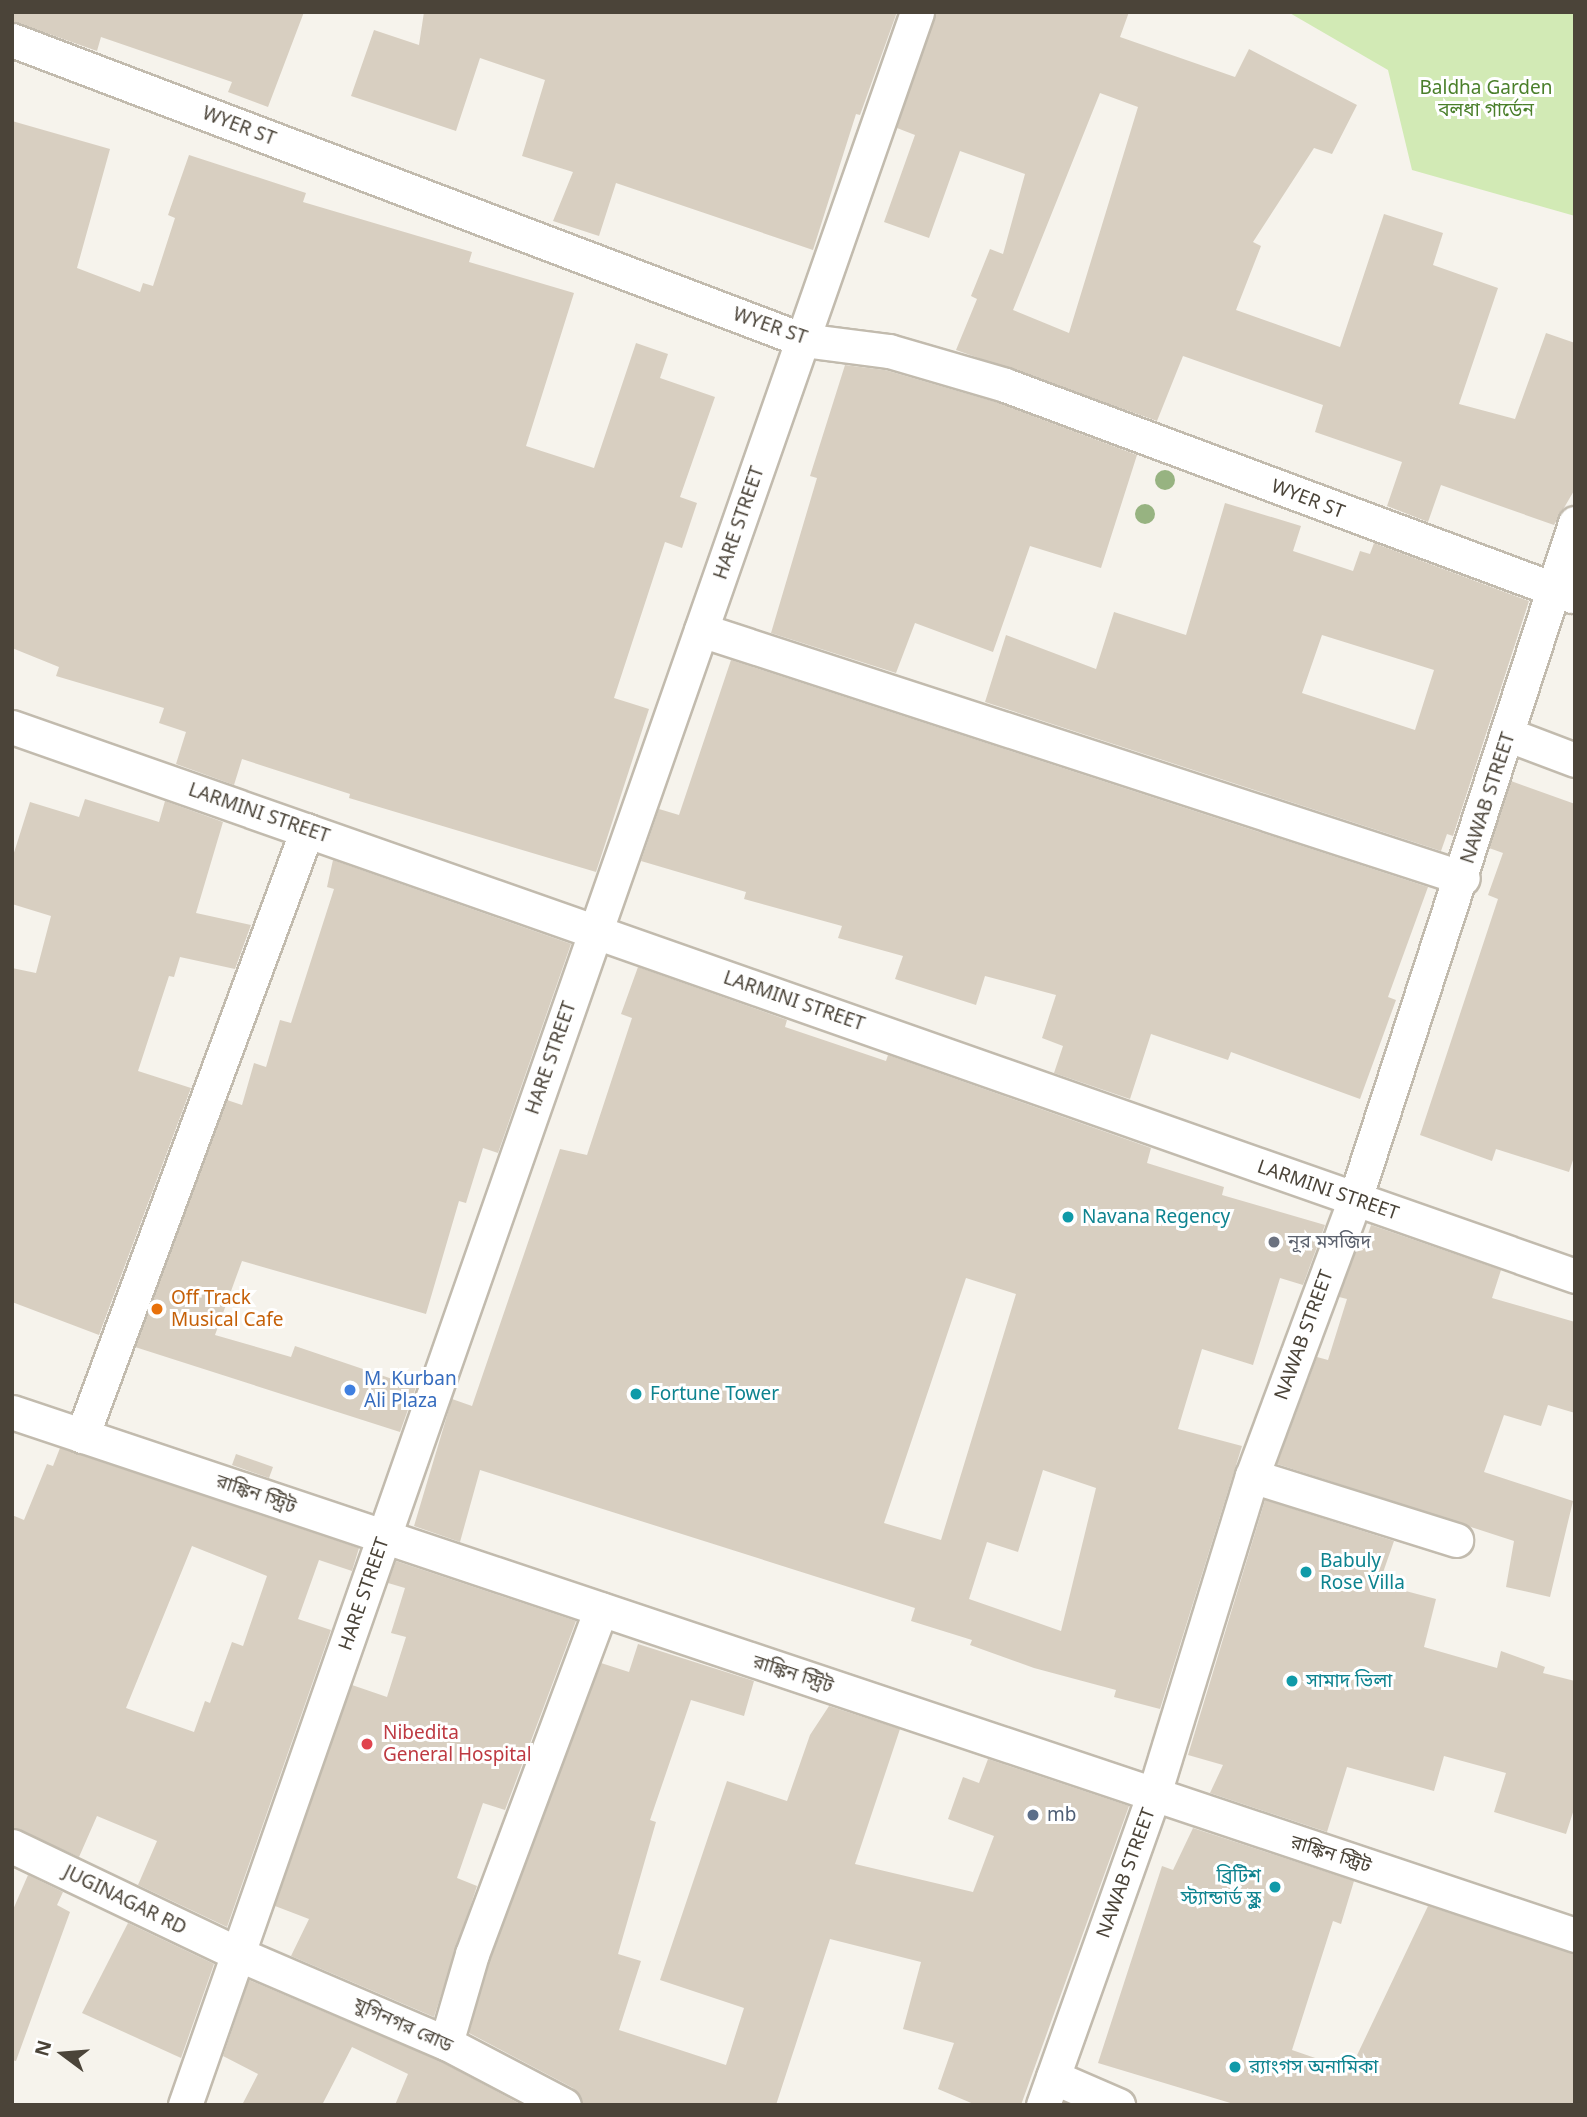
<!DOCTYPE html>
<meta charset="utf-8">
<style>
body{margin:0}
#map{position:relative;width:1587px;height:2117px;overflow:hidden;background:#f6f3ec;font-family:"Noto Sans","Noto Sans Bengali",sans-serif}
div>[style]{position:absolute}
.green>*{inset:0;background:#d2eab5}
.building>*{inset:0;background:#d8cfc1}
.roads{filter:drop-shadow(2px 0 #c2bbae) drop-shadow(-2px 0 #c2bbae) drop-shadow(0 2px #c2bbae) drop-shadow(0 -2px #c2bbae)}
.street>*{height:33px;margin:-16.5px;padding:0 16.5px;transform-origin:16.5px;border-radius:16.5px;background:#fff}
.trees>*{width:20px;height:20px;margin:-10px;border-radius:50%;background:#97b381}
.dots>*{width:19px;height:19px;translate:-50% -50%;box-sizing:border-box;border:4px solid #fff;border-radius:50%}
span{translate:-50% -50%;white-space:nowrap;text-align:center;line-height:1.15;-webkit-text-stroke:6px #fff;paint-order:stroke}
.park-label{font-size:19px;color:#4a7f2a}
.street-label{font-size:19px;color:#4b4439}
.culture-label{font-size:19px;color:#0d838f}
.left{translate:0 -50%;text-align:left}
.right{translate:-100% -50%;text-align:right}
.worship-label{font-size:19px;color:#5b616d}
.food-label{font-size:19px;color:#c56008}
.shop-label{font-size:19px;color:#366cbe}
.health-label{font-size:19px;color:#be3a42}
.service-label{font-size:19px;color:#4e5e75}
.frame{position:absolute;inset:0;border:14px solid #4b4439;pointer-events:none}
.north{position:absolute;left:28px;top:2019px;width:70px;height:70px;-webkit-text-stroke:5px #fff;paint-order:stroke;rotate:286deg;font-size:19px;font-weight:700;line-height:28px;text-align:center;color:#4b4439}
.north::after{content:'';display:block;margin:auto;width:24px;height:32px;background:#4b4439;clip-path:polygon(50% 0,100% 100%,50% 72%,0 100%)}
</style>
<div id="map">
<div class="green">
<div style="clip-path:polygon(1288px 12px,1575px 12px,1575px 216px,1412px 170px,1388px 70px)"></div>
</div>
<div class="building">
<div style="clip-path:polygon(12px 12px,304px 12px,268px 107px,228px 92px,232px 82px,101px 37px,97px 51px,12px 21px)"></div>
<div style="clip-path:polygon(424px 12px,897px 12px,860px 115px,856px 114px,813px 250px,616px 183px,599px 236px,553px 221px,573px 172px,522px 156px,545px 80px,480px 58px,456px 131px,351px 96px,374px 30px,419px 45px)"></div>
<div style="clip-path:polygon(evenodd,936px 12px,1129px 12px,1120px 37px,1235px 77px,1249px 49px,1357px 105px,1332px 154px,1314px 148px,1253px 242px,1261px 246px,1236px 310px,1340px 347px,1384px 214px,1443px 233px,1433px 265px,1498px 288px,1459px 404px,1515px 419px,1546px 333px,1575px 343px,1575px 489px,1554px 525px,1441px 485px,1428px 522px,1387px 506px,1402px 462px,1315px 432px,1323px 405px,1183px 356px,1157px 421px,956px 350px,977px 299px,971px 296px,990px 249px,1003px 254px,1025px 174px,960px 151px,929px 238px,884px 222px,915px 135px,897px 128px,936px 12px,1100px 93px,1138px 107px,1069px 333px,1013px 310px,1100px 93px)"></div>
<div style="clip-path:polygon(12px 121px,110px 149px,77px 268px,140px 292px,143px 283px,153px 286px,175px 218px,168px 215px,189px 155px,306px 193px,303px 202px,472px 252px,469px 262px,574px 293px,526px 446px,594px 468px,636px 343px,668px 354px,660px 378px,715px 397px,680px 497px,697px 503px,682px 548px,665px 542px,614px 698px,649px 709px,596px 872px,349px 798px,350px 794px,242px 759px,234px 785px,176px 764px,186px 732px,159px 723px,164px 708px,56px 676px,59px 667px,12px 648px)"></div>
<div style="clip-path:polygon(845px 365px,885px 370px,999px 403px,1137px 455px,1101px 568px,1030px 546px,993px 652px,915px 623px,896px 673px,771px 633px,817px 478px,810px 476px)"></div>
<div style="clip-path:polygon(evenodd,1225px 503px,1301px 526px,1293px 551px,1353px 571px,1360px 551px,1370px 554px,1374px 543px,1529px 601px,1453px 836px,1447px 834px,1441px 851px,985px 702px,1006px 635px,1096px 669px,1114px 612px,1186px 635px,1225px 503px,1322px 635px,1434px 670px,1415px 730px,1302px 693px,1322px 635px)"></div>
<div style="clip-path:polygon(731px 660px,1428px 887px,1388px 997px,1396px 1000px,1360px 1099px,1231px 1052px,1228px 1060px,1151px 1034px,1130px 1099px,1054px 1073px,1063px 1046px,1042px 1038px,1056px 995px,985px 976px,976px 1005px,895px 979px,903px 956px,838px 938px,842px 926px,744px 899px,746px 892px,641px 861px,659px 809px,679px 815px)"></div>
<div style="clip-path:polygon(1511px 781px,1575px 804px,1575px 1154px,1569px 1172px,1496px 1149px,1492px 1161px,1420px 1135px,1498px 899px,1488px 895px,1503px 853px,1489px 848px)"></div>
<div style="clip-path:polygon(85px 799px,159px 822px,165px 801px,223px 822px,196px 913px,251px 925px,235px 969px,180px 957px,174px 977px,169px 976px,138px 1071px,191px 1088px,99px 1335px,12px 1302px,12px 968px,36px 973px,51px 916px,12px 904px,12px 859px,30px 802px,79px 817px)"></div>
<div style="clip-path:polygon(333px 860px,571px 944px,498px 1153px,483px 1148px,466px 1203px,459px 1201px,426px 1314px,242px 1261px,215px 1335px,291px 1357px,295px 1346px,416px 1387px,400px 1432px,135px 1347px,227px 1100px,242px 1105px,254px 1063px,266px 1067px,280px 1020px,291px 1023px,334px 889px,327px 887px)"></div>
<div style="clip-path:polygon(evenodd,638px 967px,787px 1020px,785px 1027px,886px 1061px,888px 1055px,1151px 1148px,1147px 1163px,1224px 1187px,1222px 1195px,1325px 1225px,1303px 1285px,1280px 1278px,1253px 1365px,1202px 1349px,1178px 1429px,1242px 1446px,1160px 1709px,1114px 1697px,1116px 1690px,1034px 1668px,970px 1645px,972px 1640px,911px 1621px,915px 1608px,480px 1470px,460px 1542px,414px 1526px,452px 1399px,472px 1406px,560px 1149px,587px 1155px,632px 1018px,621px 1014px,638px 967px,966px 1278px,1016px 1294px,941px 1540px,884px 1523px,966px 1278px,638px 967px,1043px 1470px,1096px 1488px,1061px 1631px,969px 1599px,987px 1542px,1018px 1552px,1043px 1470px)"></div>
<div style="clip-path:polygon(1371px 1225px,1501px 1270px,1492px 1298px,1575px 1322px,1575px 1413px,1548px 1405px,1541px 1426px,1504px 1415px,1484px 1472px,1573px 1501px,1550px 1597px,1506px 1587px,1514px 1541px,1277px 1464px,1317px 1357px,1328px 1360px,1347px 1299px,1339px 1297px,1361px 1238px,1366px 1240px)"></div>
<div style="clip-path:polygon(evenodd,60px 1448px,359px 1548px,352px 1571px,319px 1560px,298px 1619px,331px 1630px,227px 1927px,138px 1885px,157px 1841px,97px 1816px,79px 1857px,12px 1827px,12px 1515px,24px 1520px,47px 1464px,53px 1466px,60px 1448px,192px 1546px,267px 1576px,243px 1646px,232px 1642px,210px 1703px,205px 1701px,194px 1732px,126px 1708px,192px 1546px)"></div>
<div style="clip-path:polygon(236px 1454px,273px 1467px,269px 1478px,232px 1465px)"></div>
<div style="clip-path:polygon(1265px 1500px,1394px 1541px,1379px 1584px,1436px 1599px,1424px 1647px,1497px 1668px,1501px 1651px,1545px 1667px,1543px 1673px,1575px 1681px,1575px 1806px,1566px 1834px,1494px 1812px,1506px 1773px,1444px 1756px,1434px 1791px,1347px 1767px,1327px 1832px,1210px 1793px,1223px 1765px,1188px 1755px)"></div>
<div style="clip-path:polygon(396px 1561px,576px 1621px,505px 1810px,483px 1803px,457px 1878px,477px 1886px,434px 2017px,291px 1956px,309px 1919px,275px 1906px,352px 1685px,387px 1697px,406px 1637px,391px 1633px,405px 1588px,388px 1583px)"></div>
<div style="clip-path:polygon(638px 1644px,754px 1681px,744px 1716px,691px 1700px,650px 1820px,656px 1822px,618px 1954px,641px 1961px,619px 2030px,726px 2065px,744px 2008px,660px 1980px,727px 1781px,787px 1801px,810px 1735px,829px 1706px,900px 1729px,855px 1864px,973px 1892px,994px 1836px,948px 1819px,963px 1777px,979px 1783px,988px 1759px,1129px 1806px,1021px 2105px,976px 2105px,938px 2089px,954px 2043px,903px 2029px,921px 1962px,830px 1939px,776px 2105px,583px 2105px,573px 2088px,469px 2033px,490px 1960px,601px 1663px,629px 1672px)"></div>
<div style="clip-path:polygon(1193px 1828px,1354px 1881px,1341px 1924px,1333px 1921px,1292px 2050px,1350px 2070px,1428px 1906px,1575px 1954px,1575px 2105px,1237px 2105px,1098px 2063px,1162px 1866px,1173px 1870px)"></div>
<div style="clip-path:polygon(28px 1875px,63px 1892px,57px 1905px,70px 1912px,16px 2061px,12px 2060px,12px 1912px)"></div>
<div style="clip-path:polygon(128px 1923px,214px 1964px,181px 2058px,82px 2013px)"></div>
<div style="clip-path:polygon(249px 1980px,438px 2060px,522px 2105px,395px 2105px,408px 2074px,352px 2047px,322px 2105px,242px 2105px,258px 2074px,223px 2056px)"></div>
</div>
<div class="roads">
<div class="street">
<div style="left:12px;top:40px;width:846px;rotate:20.77deg"></div>
<div style="left:803px;top:340px;width:87px;rotate:7.3deg"></div>
<div style="left:889px;top:351px;width:121px;rotate:16.3deg"></div>
<div style="left:1005px;top:385px;width:605px;rotate:20.41deg"></div>
<div style="left:701px;top:630px;width:801px;rotate:18.03deg"></div>
<div style="left:12px;top:727px;width:1657px;rotate:19.35deg"></div>
<div style="left:1509px;top:735px;width:71px;rotate:20.7deg"></div>
<div style="left:12px;top:1412px;width:1648px;rotate:18.5deg"></div>
<div style="left:82px;top:1436px;width:646px;rotate:-69.63deg"></div>
<div style="left:1252px;top:1476px;width:214px;rotate:17.4deg"></div>
<div style="left:12px;top:1846px;width:250px;rotate:25.5deg"></div>
<div style="left:238px;top:1954px;width:226px;rotate:23.2deg"></div>
<div style="left:446px;top:2043px;width:133px;rotate:27.7deg"></div>
<div style="left:446px;top:2043px;width:93px;rotate:-73.7deg"></div>
<div style="left:472px;top:1954px;width:368px;rotate:-69.5deg"></div>
<div style="left:1053px;top:2077px;width:71px;rotate:23.3deg"></div>
<div style="left:185px;top:2105px;width:2217px;rotate:-70.72deg"></div>
<div style="left:1043px;top:2105px;width:330px;rotate:-70.4deg"></div>
<div style="left:1154px;top:1794px;width:333px;rotate:-72.9deg"></div>
<div style="left:1252px;top:1476px;width:296px;rotate:-69.6deg"></div>
<div style="left:1355px;top:1199px;width:711px;rotate:-71.97deg"></div>
</div>
</div>
<div class="trees">
<div style="left:1165px;top:480px"></div>
<div style="left:1145px;top:514px"></div>
</div>
<div class="dots">
<div style="left:1068px;top:1217px;background:#0f9aa8"></div>
<div style="left:1274px;top:1242px;background:#6b7280"></div>
<div style="left:157px;top:1309px;background:#e8710a"></div>
<div style="left:350px;top:1390px;background:#3f7fe0"></div>
<div style="left:636px;top:1394px;background:#0f9aa8"></div>
<div style="left:1306px;top:1572px;background:#0f9aa8"></div>
<div style="left:1292px;top:1681px;background:#0f9aa8"></div>
<div style="left:367px;top:1744px;background:#e0444e"></div>
<div style="left:1033px;top:1815px;background:#5c6f8a"></div>
<div style="left:1275px;top:1887px;background:#0f9aa8"></div>
<div style="left:1235px;top:2067px;background:#0f9aa8"></div>
</div>
<div class="park-label">
<span style="left:1486px;top:99px">Baldha Garden<br>বলধা গার্ডেন</span>
</div>
<div class="street-label">
<span style="left:239px;top:126px;rotate:21deg">WYER ST</span>
<span style="left:770px;top:326px;rotate:19deg">WYER ST</span>
<span style="left:1308px;top:499px;rotate:21deg">WYER ST</span>
<span style="left:739px;top:523px;rotate:-71deg">HARE STREET</span>
<span style="left:1488px;top:798px;rotate:-72deg">NAWAB STREET</span>
<span style="left:259px;top:813px;rotate:19deg">LARMINI STREET</span>
<span style="left:794px;top:1001px;rotate:19deg">LARMINI STREET</span>
<span style="left:551px;top:1058px;rotate:-71deg">HARE STREET</span>
<span style="left:1328px;top:1190px;rotate:19deg">LARMINI STREET</span>
<span style="left:1304px;top:1335px;rotate:-70deg">NAWAB STREET</span>
<span style="left:256px;top:1494px;rotate:19deg">রাঙ্কিন স্ট্রিট</span>
<span style="left:364px;top:1594px;rotate:-71deg">HARE STREET</span>
<span style="left:793px;top:1674px;rotate:18deg">রাঙ্কিন স্ট্রিট</span>
<span style="left:1331px;top:1854px;rotate:18deg">রাঙ্কিন স্ট্রিট</span>
<span style="left:1126px;top:1873px;rotate:-70deg">NAWAB STREET</span>
<span style="left:125px;top:1900px;rotate:26deg">JUGINAGAR RD</span>
<span style="left:403px;top:2025px;rotate:24deg">যুগিনগর রোড</span>
</div>
<div class="culture-label">
<span class="left" style="left:1082px;top:1217px">Navana Regency</span>
<span class="left" style="left:650px;top:1394px">Fortune Tower</span>
<span class="left" style="left:1320px;top:1572px">Babuly<br>Rose Villa</span>
<span class="left" style="left:1306px;top:1681px">সামাদ ভিলা</span>
<span class="right" style="left:1261px;top:1887px">ব্রিটিশ<br>স্ট্যান্ডার্ড স্কুল</span>
<span class="left" style="left:1249px;top:2067px">র‌্যাংগস অনামিকা</span>
</div>
<div class="worship-label">
<span class="left" style="left:1288px;top:1242px">নূর মসজিদ</span>
</div>
<div class="food-label">
<span class="left" style="left:171px;top:1309px">Off Track<br>Musical Cafe</span>
</div>
<div class="shop-label">
<span class="left" style="left:364px;top:1390px">M. Kurban<br>Ali Plaza</span>
</div>
<div class="health-label">
<span class="left" style="left:383px;top:1744px">Nibedita<br>General Hospital</span>
</div>
<div class="service-label">
<span class="left" style="left:1047px;top:1815px">mb</span>
</div>
<div class="frame"></div>
<div class="north">N</div>
</div>
